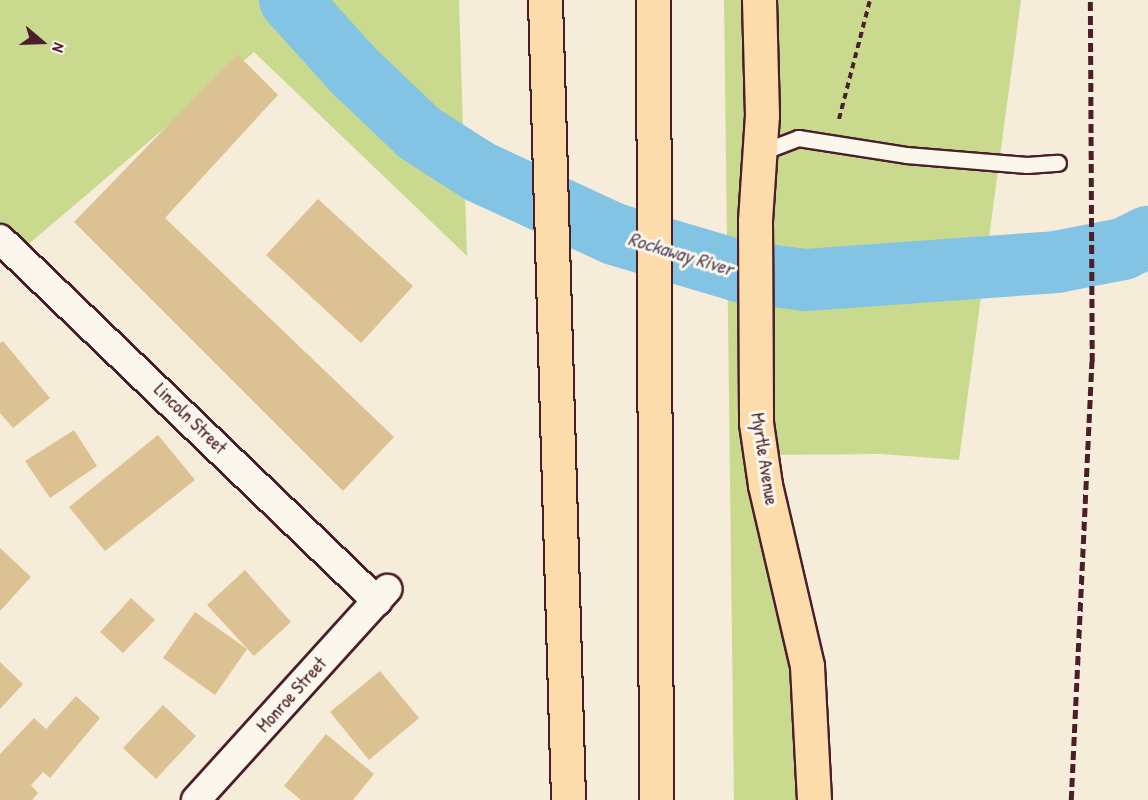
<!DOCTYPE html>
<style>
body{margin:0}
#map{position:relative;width:1148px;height:800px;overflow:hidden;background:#f5ecda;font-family:"Patrick Hand",sans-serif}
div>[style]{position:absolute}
.green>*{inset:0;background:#c9da8e}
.river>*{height:62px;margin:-31px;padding:0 31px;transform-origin:31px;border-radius:31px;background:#83c3e4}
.building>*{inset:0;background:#dcc292}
.path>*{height:4px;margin-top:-2px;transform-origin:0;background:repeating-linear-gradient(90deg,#4a1f2b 0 6px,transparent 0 10.5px)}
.roads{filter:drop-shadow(2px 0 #4a1f2b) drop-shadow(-2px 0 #4a1f2b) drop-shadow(0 2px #4a1f2b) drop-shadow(0 -2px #4a1f2b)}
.lane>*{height:15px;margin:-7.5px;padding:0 7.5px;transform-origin:7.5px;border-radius:7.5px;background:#fbf7ec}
.street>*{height:28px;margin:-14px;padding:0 14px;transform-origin:14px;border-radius:14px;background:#fbf7ec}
.primary>*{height:33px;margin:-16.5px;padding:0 16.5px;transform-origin:16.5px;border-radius:16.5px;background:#fddcac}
.highway>*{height:33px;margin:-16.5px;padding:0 16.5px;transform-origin:16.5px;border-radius:16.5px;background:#fddcac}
.rail>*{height:4.5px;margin-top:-2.25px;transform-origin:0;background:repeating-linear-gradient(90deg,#4a1f2b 0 9px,transparent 0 13.5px)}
span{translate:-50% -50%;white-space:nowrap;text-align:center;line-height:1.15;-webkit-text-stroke:6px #fbf7ec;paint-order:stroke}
.street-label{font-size:18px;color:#4a1f2b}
.water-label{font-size:20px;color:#5b5062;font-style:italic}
.north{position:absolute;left:12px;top:12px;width:60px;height:60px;-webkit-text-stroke:4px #fbf7ec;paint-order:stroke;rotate:109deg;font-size:16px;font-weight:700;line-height:24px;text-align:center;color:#4a1f2b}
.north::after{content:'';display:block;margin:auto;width:21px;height:27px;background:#4a1f2b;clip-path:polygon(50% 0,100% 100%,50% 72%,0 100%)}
</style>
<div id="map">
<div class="green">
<div style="clip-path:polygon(0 0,459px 0,467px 256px,254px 52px,10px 260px,0 250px)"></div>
<div style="clip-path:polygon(724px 0,1021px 0,959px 460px,881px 454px,757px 455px,808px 800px,734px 800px)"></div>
</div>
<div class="river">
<div style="left:290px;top:0;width:96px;rotate:48deg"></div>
<div style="left:354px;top:71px;width:90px;rotate:43.6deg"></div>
<div style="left:419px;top:133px;width:72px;rotate:32.6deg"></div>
<div style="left:480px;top:172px;width:148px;rotate:24.8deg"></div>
<div style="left:614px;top:234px;width:134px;rotate:16.5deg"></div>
<div style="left:742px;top:272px;width:64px;rotate:7.1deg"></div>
<div style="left:806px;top:280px;width:251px;rotate:-4.1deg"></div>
<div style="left:1056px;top:262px;width:68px;rotate:-11deg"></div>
<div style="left:1123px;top:249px;width:28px;rotate:-26deg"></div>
</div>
<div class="building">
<div style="clip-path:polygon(237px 54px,278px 95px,165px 218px,394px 437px,343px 491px,74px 222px)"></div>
<div style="clip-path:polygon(318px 199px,413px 286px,361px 343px,266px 255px)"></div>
<div style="clip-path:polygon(3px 341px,50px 398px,13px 428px,0 413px,0 343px)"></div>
<div style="clip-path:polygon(74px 430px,97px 466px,50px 498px,25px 461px)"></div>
<div style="clip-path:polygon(158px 435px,195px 480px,105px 551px,69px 507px)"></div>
<div style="clip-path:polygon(0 548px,31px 577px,0 611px)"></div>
<div style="clip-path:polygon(245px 570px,291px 622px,254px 656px,207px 605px)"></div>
<div style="clip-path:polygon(131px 598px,155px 620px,123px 653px,100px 632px)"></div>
<div style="clip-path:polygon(195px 612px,247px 649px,215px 695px,163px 658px)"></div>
<div style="clip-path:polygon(0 662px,23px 684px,0 709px)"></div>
<div style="clip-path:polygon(380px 671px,419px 718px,369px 760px,330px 712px)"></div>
<div style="clip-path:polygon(76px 696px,100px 718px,50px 778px,43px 772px,31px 785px,38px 793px,32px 800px,0 800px,0 754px,34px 718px,46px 729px)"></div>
<div style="clip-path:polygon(163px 705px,196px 736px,156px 779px,123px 748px)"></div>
<div style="clip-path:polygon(326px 734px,374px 774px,353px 800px,301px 800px,284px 786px)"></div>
</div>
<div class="path">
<div style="left:839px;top:119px;width:123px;rotate:-75.4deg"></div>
</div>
<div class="roads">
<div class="lane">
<div style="left:759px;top:153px;width:42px;rotate:-21deg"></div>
<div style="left:798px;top:138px;width:109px;rotate:8.9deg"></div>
<div style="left:906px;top:155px;width:121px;rotate:4.7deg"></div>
<div style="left:1027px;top:165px;width:31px;rotate:-4deg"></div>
</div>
<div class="street">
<div style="left:0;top:239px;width:523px;rotate:43.84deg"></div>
<div style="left:196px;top:800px;width:285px;rotate:-47.8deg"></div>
</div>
<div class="primary">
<div style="left:762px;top:115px;width:106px;rotate:93.8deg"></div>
<div style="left:755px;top:221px;width:202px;rotate:89.7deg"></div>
<div style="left:756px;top:423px;width:63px;rotate:81.7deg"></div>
<div style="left:765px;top:485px;width:186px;rotate:76.9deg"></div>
<div style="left:807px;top:666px;width:134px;rotate:87deg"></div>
</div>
<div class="highway">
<div style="left:545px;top:0;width:800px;rotate:88.35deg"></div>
<div style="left:653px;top:0;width:800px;rotate:89.79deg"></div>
<div style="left:759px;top:0;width:115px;rotate:88.5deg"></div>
</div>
</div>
<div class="rail">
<div style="left:1071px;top:800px;width:439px;rotate:-87.3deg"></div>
<div style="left:1092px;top:362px;width:362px;rotate:-90.3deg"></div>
</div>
<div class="street-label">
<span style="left:190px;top:419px;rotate:44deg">Lincoln Street</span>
<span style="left:764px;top:459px;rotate:81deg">Myrtle Avenue</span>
<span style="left:292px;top:695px;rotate:-48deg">Monroe Street</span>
</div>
<div class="water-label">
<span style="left:681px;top:253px;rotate:17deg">Rockaway River</span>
</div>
<div class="north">N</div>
</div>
